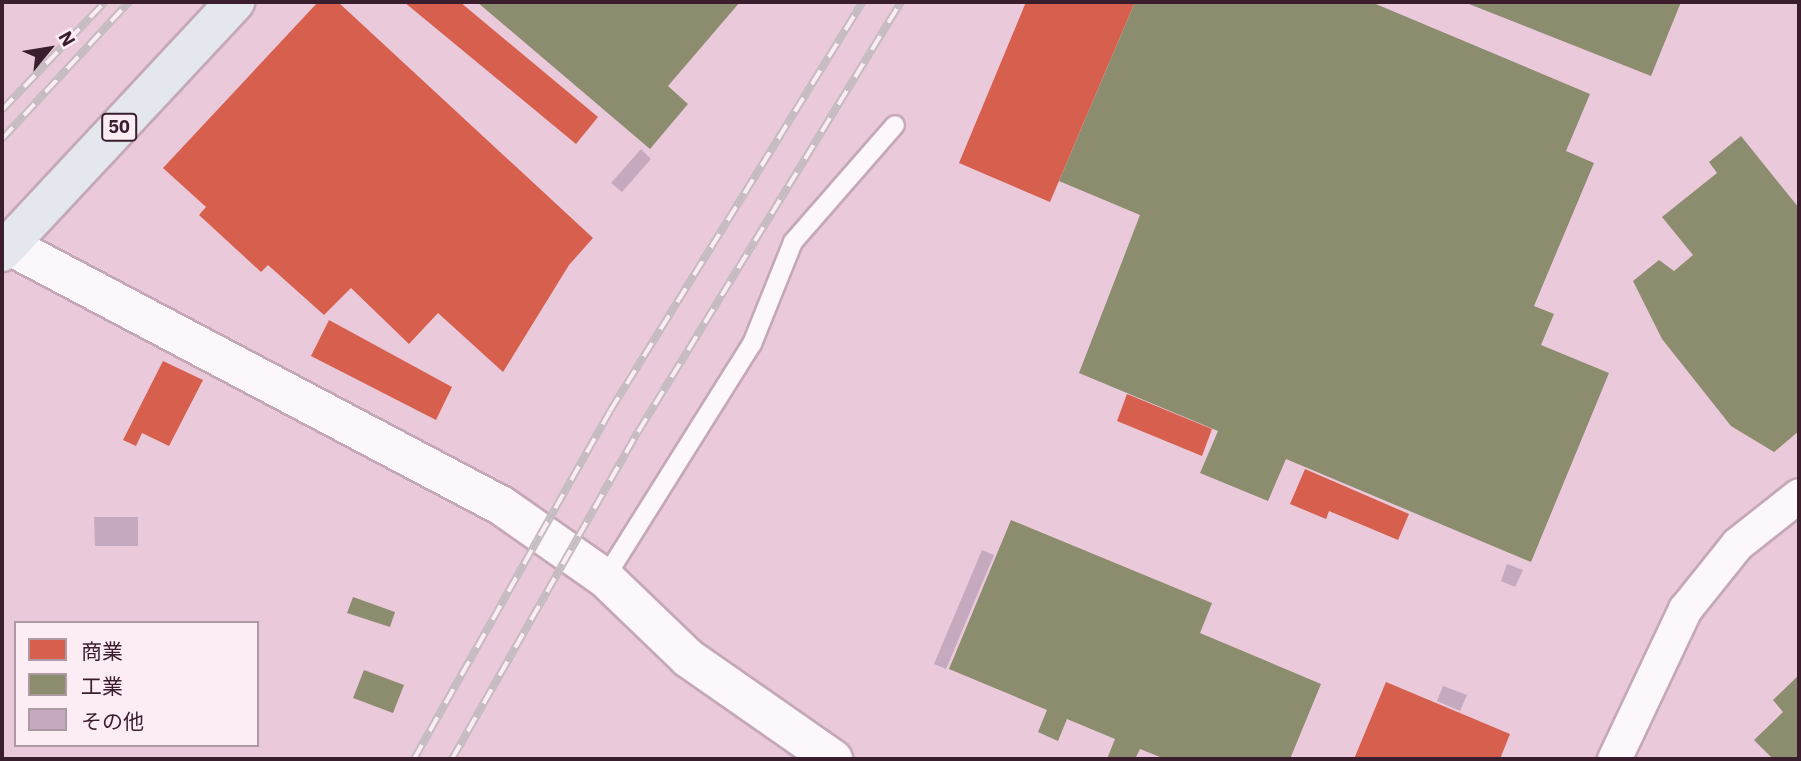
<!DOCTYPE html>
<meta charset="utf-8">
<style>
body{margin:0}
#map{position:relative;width:1801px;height:761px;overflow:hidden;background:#eac9db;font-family:"IBM Plex Sans","Noto Sans JP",sans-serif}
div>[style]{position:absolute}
.shops>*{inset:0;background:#d6604d}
.industry>*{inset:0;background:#8c8c6e}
.building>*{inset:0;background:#c5a9bf}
.roads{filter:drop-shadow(2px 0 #c5a8b8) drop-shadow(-2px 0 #c5a8b8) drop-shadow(0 2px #c5a8b8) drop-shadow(0 -2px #c5a8b8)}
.lane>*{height:18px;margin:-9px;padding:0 9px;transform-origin:9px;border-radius:9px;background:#fcf7fa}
.street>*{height:33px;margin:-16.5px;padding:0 16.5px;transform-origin:16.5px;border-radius:16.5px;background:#fcf7fa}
.secondary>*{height:38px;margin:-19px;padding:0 19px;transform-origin:19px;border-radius:19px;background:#fcf7fa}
.primary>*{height:38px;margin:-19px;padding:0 19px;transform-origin:19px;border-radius:19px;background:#e4e8ee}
.rail>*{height:8px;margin-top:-4px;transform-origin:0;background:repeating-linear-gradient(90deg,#fcecf4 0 16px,#c5bcc1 0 32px);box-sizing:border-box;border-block:2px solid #c5bcc1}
span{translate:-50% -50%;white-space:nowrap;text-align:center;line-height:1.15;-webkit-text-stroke:7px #fcecf4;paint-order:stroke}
.shield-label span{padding:2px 5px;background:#fcecf4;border:2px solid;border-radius:5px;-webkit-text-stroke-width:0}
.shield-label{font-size:18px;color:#3a1e2e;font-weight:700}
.frame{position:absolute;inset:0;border:4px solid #3a1e2e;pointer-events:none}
.legend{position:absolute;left:14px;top:621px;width:245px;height:126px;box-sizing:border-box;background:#fcecf4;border:2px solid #ae9aa5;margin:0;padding:9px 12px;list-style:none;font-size:21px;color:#3a1e2e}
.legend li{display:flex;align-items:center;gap:14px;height:35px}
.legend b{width:35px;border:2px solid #ae9aa5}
.north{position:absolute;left:14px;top:14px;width:70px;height:70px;-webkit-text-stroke:5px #fcecf4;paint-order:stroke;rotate:60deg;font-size:19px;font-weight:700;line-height:28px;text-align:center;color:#3a1e2e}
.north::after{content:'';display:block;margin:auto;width:24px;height:32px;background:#3a1e2e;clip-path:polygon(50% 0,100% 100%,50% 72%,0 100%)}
</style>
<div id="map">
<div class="shops">
<div style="clip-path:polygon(318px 2px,338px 2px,593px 238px,569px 265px,503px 372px,438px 313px,409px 344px,351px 288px,324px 315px,268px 265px,261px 272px,199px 215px,206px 207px,163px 168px)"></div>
<div style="clip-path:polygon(404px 2px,460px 2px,598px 117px,576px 144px)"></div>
<div style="clip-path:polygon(1026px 2px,1135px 2px,1050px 202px,959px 163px)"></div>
<div style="clip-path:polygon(329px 320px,452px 387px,436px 420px,311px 356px)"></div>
<div style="clip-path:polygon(163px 361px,203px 380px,169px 446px,142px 433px,136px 446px,123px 440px)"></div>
<div style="clip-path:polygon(1127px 394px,1212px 429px,1202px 456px,1117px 421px)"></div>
<div style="clip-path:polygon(1305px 469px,1409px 514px,1398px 540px,1329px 511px,1326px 519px,1290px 504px)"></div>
<div style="clip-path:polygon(1386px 682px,1510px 734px,1500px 759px,1354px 759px)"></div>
</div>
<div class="industry">
<div style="clip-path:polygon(477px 2px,740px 2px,668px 86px,688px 104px,650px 149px)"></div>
<div style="clip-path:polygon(1135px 2px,1371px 2px,1590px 94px,1566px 151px,1594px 163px,1534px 306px,1554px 314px,1541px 345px,1609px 373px,1531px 562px,1286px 459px,1268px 501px,1200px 473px,1218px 431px,1079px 373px,1140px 215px,1059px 181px)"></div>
<div style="clip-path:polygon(1464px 2px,1681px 2px,1651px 76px)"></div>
<div style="clip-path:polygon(1741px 136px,1799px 208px,1799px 431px,1774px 452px,1731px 426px,1662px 339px,1633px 281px,1659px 260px,1674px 271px,1693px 255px,1662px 217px,1717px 173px,1709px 162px)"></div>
<div style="clip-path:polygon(1011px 520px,1212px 603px,1200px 633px,1321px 684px,1290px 759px,1165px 759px,1140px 749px,1135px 759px,1107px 759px,1115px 739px,1067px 719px,1058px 741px,1038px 732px,1047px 710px,949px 669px)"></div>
<div style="clip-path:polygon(353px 597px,395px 612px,390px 627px,347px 613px)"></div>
<div style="clip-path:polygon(364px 670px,404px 685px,393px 713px,353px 698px)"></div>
<div style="clip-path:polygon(1799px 675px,1799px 759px,1773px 759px,1754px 740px,1783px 712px,1773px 700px)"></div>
</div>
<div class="building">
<div style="clip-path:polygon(641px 149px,651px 159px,622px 192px,611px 183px)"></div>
<div style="clip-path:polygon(94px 517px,138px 517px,138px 546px,95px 546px)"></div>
<div style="clip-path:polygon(982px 550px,994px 555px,946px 669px,934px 664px)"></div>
<div style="clip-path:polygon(1507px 564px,1523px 570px,1515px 587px,1501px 581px)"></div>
<div style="clip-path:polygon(1443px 686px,1467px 695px,1460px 711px,1437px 701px)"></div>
</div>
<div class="roads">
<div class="lane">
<div style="left:605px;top:578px;width:276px;rotate:-57.9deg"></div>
<div style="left:752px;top:344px;width:110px;rotate:-68.1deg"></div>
<div style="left:793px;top:242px;width:155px;rotate:-48.9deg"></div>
</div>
<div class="street">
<div style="left:1614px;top:759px;width:166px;rotate:-64.7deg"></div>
<div style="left:1685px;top:609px;width:83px;rotate:-51.3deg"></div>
<div style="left:1737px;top:544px;width:79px;rotate:-38.3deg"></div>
</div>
<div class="secondary">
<div style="left:8px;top:245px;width:559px;rotate:27.85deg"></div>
<div style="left:502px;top:506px;width:126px;rotate:35deg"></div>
<div style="left:605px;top:578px;width:115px;rotate:43.9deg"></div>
<div style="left:688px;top:658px;width:177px;rotate:34.9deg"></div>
</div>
<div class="primary">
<div style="left:2px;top:252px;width:342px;rotate:-47deg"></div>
</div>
</div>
<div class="rail">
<div style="left:2px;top:110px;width:149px;rotate:-46.4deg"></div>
<div style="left:2px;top:139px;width:187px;rotate:-47.2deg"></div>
<div style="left:414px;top:759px;width:399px;rotate:-60.6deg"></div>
<div style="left:610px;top:411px;width:481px;rotate:-58.3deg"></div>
<div style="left:452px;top:759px;width:376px;rotate:-60.4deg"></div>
<div style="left:638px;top:432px;width:504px;rotate:-58.55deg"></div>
</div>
<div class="shield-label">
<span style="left:119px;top:127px">50</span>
</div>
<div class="frame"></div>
<ul class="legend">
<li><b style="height:19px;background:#d6604d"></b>商業</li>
<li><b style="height:19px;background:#8c8c6e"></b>工業</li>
<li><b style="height:19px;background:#c5a9bf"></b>その他</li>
</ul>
<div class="north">N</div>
</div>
